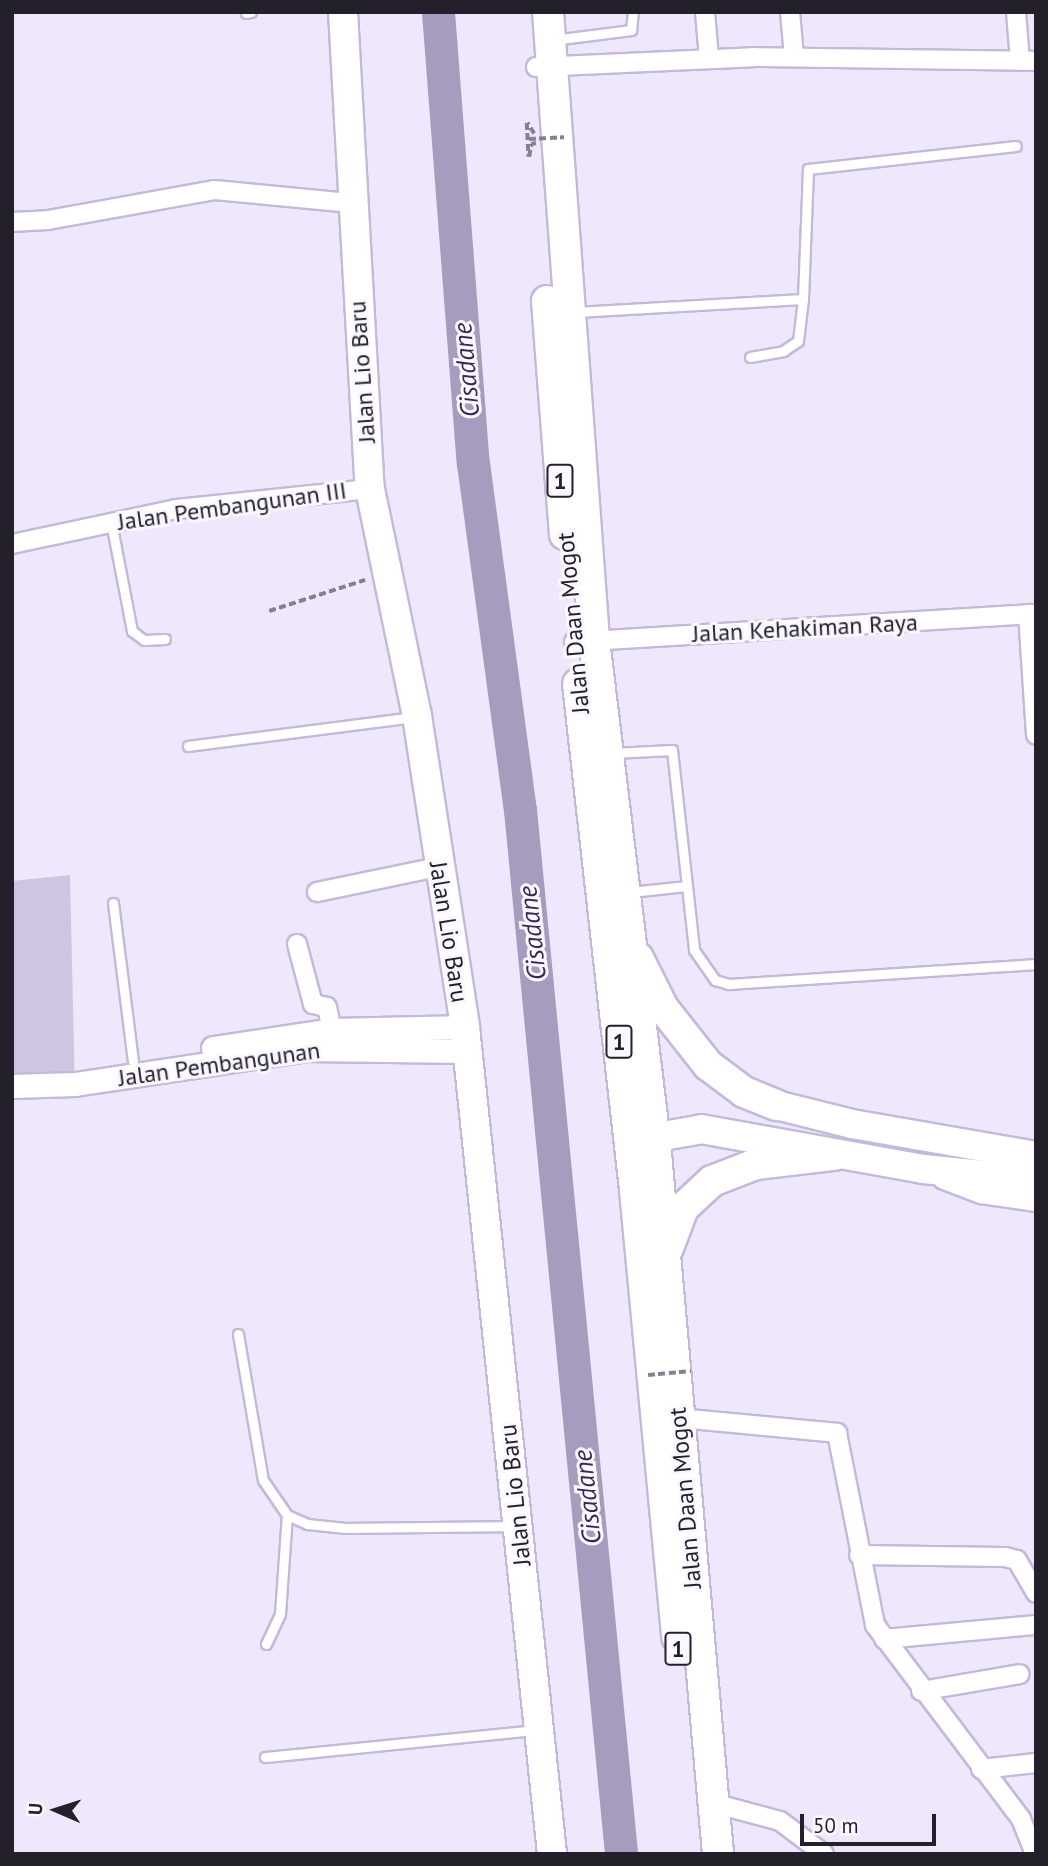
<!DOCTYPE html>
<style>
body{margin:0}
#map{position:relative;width:1048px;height:1866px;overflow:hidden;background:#efe8fc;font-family:"PT Sans",sans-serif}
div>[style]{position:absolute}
.green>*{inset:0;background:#cec5e0}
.river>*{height:33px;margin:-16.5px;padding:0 16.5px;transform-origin:16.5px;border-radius:16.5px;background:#a79bbe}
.path>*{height:3.5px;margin-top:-1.75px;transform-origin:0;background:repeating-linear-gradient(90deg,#868090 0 7px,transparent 0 10.5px)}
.roads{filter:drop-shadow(2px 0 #c4b9da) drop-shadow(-2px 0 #c4b9da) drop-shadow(0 2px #c4b9da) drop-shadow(0 -2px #c4b9da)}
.service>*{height:9px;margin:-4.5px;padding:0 4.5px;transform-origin:4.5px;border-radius:4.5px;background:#fff}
.minor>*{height:18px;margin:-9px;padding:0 9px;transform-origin:9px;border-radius:9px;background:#fff}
.tertiary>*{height:23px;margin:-11.5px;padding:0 11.5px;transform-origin:11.5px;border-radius:11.5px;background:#fff}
.primary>*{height:28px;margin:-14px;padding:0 14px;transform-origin:14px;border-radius:14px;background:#fff}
.trunk>*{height:30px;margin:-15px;padding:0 15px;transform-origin:15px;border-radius:15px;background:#fff}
.path-bridge>*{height:3.5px;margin-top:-1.75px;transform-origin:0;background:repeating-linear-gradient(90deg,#868090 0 7px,transparent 0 10.5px)}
span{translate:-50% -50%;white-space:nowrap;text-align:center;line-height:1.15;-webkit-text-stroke:6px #faf7fe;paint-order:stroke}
.shield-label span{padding:2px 5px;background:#faf7fe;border:2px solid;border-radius:5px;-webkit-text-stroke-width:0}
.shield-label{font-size:23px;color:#231f2b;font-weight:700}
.street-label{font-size:24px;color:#231f2b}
.water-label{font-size:26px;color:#3a2655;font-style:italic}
.frame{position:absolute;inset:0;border:14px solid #231f2b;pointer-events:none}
.north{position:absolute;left:21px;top:1775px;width:70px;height:70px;-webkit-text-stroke:5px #faf7fe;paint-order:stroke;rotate:273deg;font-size:19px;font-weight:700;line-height:28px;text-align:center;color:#231f2b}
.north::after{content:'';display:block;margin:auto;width:24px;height:32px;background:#231f2b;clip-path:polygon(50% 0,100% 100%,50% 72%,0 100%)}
.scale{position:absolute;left:800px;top:1814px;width:136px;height:32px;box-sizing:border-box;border:4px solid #231f2b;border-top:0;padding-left:9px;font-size:21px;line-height:24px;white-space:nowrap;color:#231f2b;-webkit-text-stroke:5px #faf7fe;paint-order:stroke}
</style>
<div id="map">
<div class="green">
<div style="clip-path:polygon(70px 875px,75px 1093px,12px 1094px,12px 881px)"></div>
</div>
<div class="river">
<div style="left:438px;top:12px;width:452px;rotate:85.6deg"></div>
<div style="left:473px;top:463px;width:350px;rotate:82.3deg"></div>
<div style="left:520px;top:810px;width:1049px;rotate:84.47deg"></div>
</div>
<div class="path">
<div style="left:534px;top:134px;width:13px;rotate:-122deg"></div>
<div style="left:527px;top:123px;width:34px;rotate:87deg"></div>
<div style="left:529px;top:157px;width:13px;rotate:-81deg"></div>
<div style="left:531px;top:144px;width:5px;rotate:-11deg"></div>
<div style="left:269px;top:611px;width:101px;rotate:-17.9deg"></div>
</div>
<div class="roads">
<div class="service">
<div style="left:246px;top:13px;width:5px;rotate:-11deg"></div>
<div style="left:553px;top:40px;width:79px;rotate:-7.3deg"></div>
<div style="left:631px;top:30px;width:18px;rotate:-84deg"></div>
<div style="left:576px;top:312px;width:227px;rotate:-3.3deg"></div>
<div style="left:803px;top:299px;width:130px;rotate:-87.8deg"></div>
<div style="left:808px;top:169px;width:209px;rotate:-6.3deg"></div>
<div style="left:750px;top:357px;width:34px;rotate:-10deg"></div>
<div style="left:783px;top:351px;width:18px;rotate:-34deg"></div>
<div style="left:798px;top:341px;width:42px;rotate:-83.2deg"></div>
<div style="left:111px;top:522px;width:111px;rotate:79.1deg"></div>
<div style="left:132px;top:631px;width:15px;rotate:37deg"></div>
<div style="left:144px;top:640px;width:21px;rotate:-3deg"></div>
<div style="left:188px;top:746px;width:229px;rotate:-7.3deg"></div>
<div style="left:612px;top:753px;width:60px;rotate:-2.9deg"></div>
<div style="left:672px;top:750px;width:201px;rotate:83.7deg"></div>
<div style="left:694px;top:950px;width:37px;rotate:55deg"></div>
<div style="left:715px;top:980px;width:15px;rotate:16deg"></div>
<div style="left:729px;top:984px;width:308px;rotate:-3.7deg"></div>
<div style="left:630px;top:892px;width:57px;rotate:-6deg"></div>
<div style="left:113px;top:903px;width:159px;rotate:82.8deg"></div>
<div style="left:238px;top:1334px;width:148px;rotate:80.3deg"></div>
<div style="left:263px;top:1480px;width:42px;rotate:55.6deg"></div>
<div style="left:287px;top:1515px;width:22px;rotate:24deg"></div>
<div style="left:307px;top:1524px;width:39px;rotate:6deg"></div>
<div style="left:346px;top:1528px;width:169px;rotate:-0.7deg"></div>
<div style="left:266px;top:1644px;width:33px;rotate:-65deg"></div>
<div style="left:280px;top:1614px;width:99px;rotate:-86deg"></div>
<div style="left:265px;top:1757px;width:271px;rotate:-5.7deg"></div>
</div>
<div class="minor">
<div style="left:705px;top:12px;width:47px;rotate:85.1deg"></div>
<div style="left:790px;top:12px;width:45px;rotate:84.9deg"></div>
<div style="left:1016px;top:12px;width:49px;rotate:85.3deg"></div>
<div style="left:536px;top:67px;width:217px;rotate:-2.6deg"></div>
<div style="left:753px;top:57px;width:283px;rotate:0.8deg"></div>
<div style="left:12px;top:222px;width:36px;rotate:-3deg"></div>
<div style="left:48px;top:220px;width:170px;rotate:-10.2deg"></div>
<div style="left:215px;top:190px;width:137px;rotate:5.5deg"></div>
<div style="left:12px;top:544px;width:168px;rotate:-12deg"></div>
<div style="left:176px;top:509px;width:195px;rotate:-5.9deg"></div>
<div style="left:1028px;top:614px;width:121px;rotate:86.2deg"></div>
<div style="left:574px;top:642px;width:463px;rotate:-3.5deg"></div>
<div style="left:317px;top:892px;width:124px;rotate:-11.7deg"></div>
<div style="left:297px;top:944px;width:62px;rotate:75.1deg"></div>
<div style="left:313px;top:1004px;width:14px;rotate:12deg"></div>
<div style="left:327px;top:1007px;width:24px;rotate:78deg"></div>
<div style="left:679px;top:1418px;width:159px;rotate:5.4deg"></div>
<div style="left:837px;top:1433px;width:196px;rotate:78.8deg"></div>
<div style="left:875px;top:1625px;width:243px;rotate:53deg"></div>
<div style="left:1021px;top:1819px;width:38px;rotate:68deg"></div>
<div style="left:859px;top:1555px;width:146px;rotate:0.8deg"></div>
<div style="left:1005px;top:1557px;width:12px;rotate:14deg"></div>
<div style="left:1017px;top:1560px;width:38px;rotate:60deg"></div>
<div style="left:884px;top:1639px;width:153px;rotate:-5.3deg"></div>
<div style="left:921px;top:1691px;width:100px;rotate:-9.7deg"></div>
<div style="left:981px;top:1769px;width:55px;rotate:-6.2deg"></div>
<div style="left:713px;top:1803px;width:69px;rotate:15deg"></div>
<div style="left:780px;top:1821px;width:55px;rotate:36.9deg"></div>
</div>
<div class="tertiary">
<div style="left:213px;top:1048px;width:120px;rotate:-8.6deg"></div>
<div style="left:332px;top:1030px;width:133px;rotate:-1.3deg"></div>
<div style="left:12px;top:1086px;width:63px;rotate:-1.8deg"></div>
<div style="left:75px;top:1084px;width:234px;rotate:-8.6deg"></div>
<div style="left:306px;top:1049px;width:161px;rotate:0.7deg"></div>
<div style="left:944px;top:1177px;width:40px;rotate:21deg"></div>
<div style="left:981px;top:1191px;width:56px;rotate:8.3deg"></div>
</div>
<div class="primary">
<div style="left:343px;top:12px;width:478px;rotate:86.8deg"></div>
<div style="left:370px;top:489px;width:232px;rotate:78.3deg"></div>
<div style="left:417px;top:716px;width:315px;rotate:81.2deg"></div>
<div style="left:465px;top:1027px;width:832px;rotate:83.99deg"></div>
<div style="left:776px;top:1105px;width:78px;rotate:14deg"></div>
<div style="left:852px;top:1124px;width:187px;rotate:9.9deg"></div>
<div style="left:643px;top:1161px;width:32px;rotate:-51deg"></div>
<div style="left:663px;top:1136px;width:39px;rotate:-10deg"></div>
<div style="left:701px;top:1129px;width:226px;rotate:10.2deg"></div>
<div style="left:923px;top:1169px;width:114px;rotate:5.6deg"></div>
</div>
<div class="trunk">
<div style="left:548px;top:12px;width:630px;rotate:85.81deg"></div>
<div style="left:594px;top:640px;width:506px;rotate:83.07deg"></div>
<div style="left:655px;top:1142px;width:715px;rotate:84.94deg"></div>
<div style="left:547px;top:301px;width:234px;rotate:85.6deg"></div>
<div style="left:578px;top:684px;width:509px;rotate:83.57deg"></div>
<div style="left:635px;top:1190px;width:449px;rotate:84.6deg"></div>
<div style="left:638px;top:958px;width:56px;rotate:63.4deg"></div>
<div style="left:663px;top:1008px;width:73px;rotate:51.7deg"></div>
<div style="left:708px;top:1065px;width:45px;rotate:36.9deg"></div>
<div style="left:744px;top:1092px;width:35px;rotate:22deg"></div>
<div style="left:668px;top:1248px;width:43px;rotate:-69.4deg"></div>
<div style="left:683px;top:1208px;width:40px;rotate:-43deg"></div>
<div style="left:712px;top:1181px;width:47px;rotate:-21.1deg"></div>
<div style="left:756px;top:1164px;width:79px;rotate:-6.6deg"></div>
</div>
</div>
<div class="path-bridge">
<div style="left:529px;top:139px;width:35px;rotate:-3deg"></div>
<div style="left:648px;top:1375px;width:43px;rotate:-5.3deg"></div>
</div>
<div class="shield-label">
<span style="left:560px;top:481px">1</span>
<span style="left:619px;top:1042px">1</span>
<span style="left:678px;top:1649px">1</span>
</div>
<div class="street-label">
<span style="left:362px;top:372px;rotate:-94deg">Jalan Lio Baru</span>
<span style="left:232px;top:506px;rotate:-8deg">Jalan Pembangunan III</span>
<span style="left:573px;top:623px;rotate:-95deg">Jalan Daan Mogot</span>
<span style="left:805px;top:628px;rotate:-3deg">Jalan Kehakiman Raya</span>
<span style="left:449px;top:932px;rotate:81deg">Jalan Lio Baru</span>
<span style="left:219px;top:1064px;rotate:-8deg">Jalan Pembangunan</span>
<span style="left:515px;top:1495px;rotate:-96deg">Jalan Lio Baru</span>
<span style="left:685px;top:1498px;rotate:-95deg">Jalan Daan Mogot</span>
</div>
<div class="water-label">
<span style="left:466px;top:370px;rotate:-95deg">Cisadane</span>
<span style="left:532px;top:933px;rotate:-96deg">Cisadane</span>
<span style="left:587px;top:1497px;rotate:-96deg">Cisadane</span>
</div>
<div class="frame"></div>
<div class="north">U</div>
<div class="scale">50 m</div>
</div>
